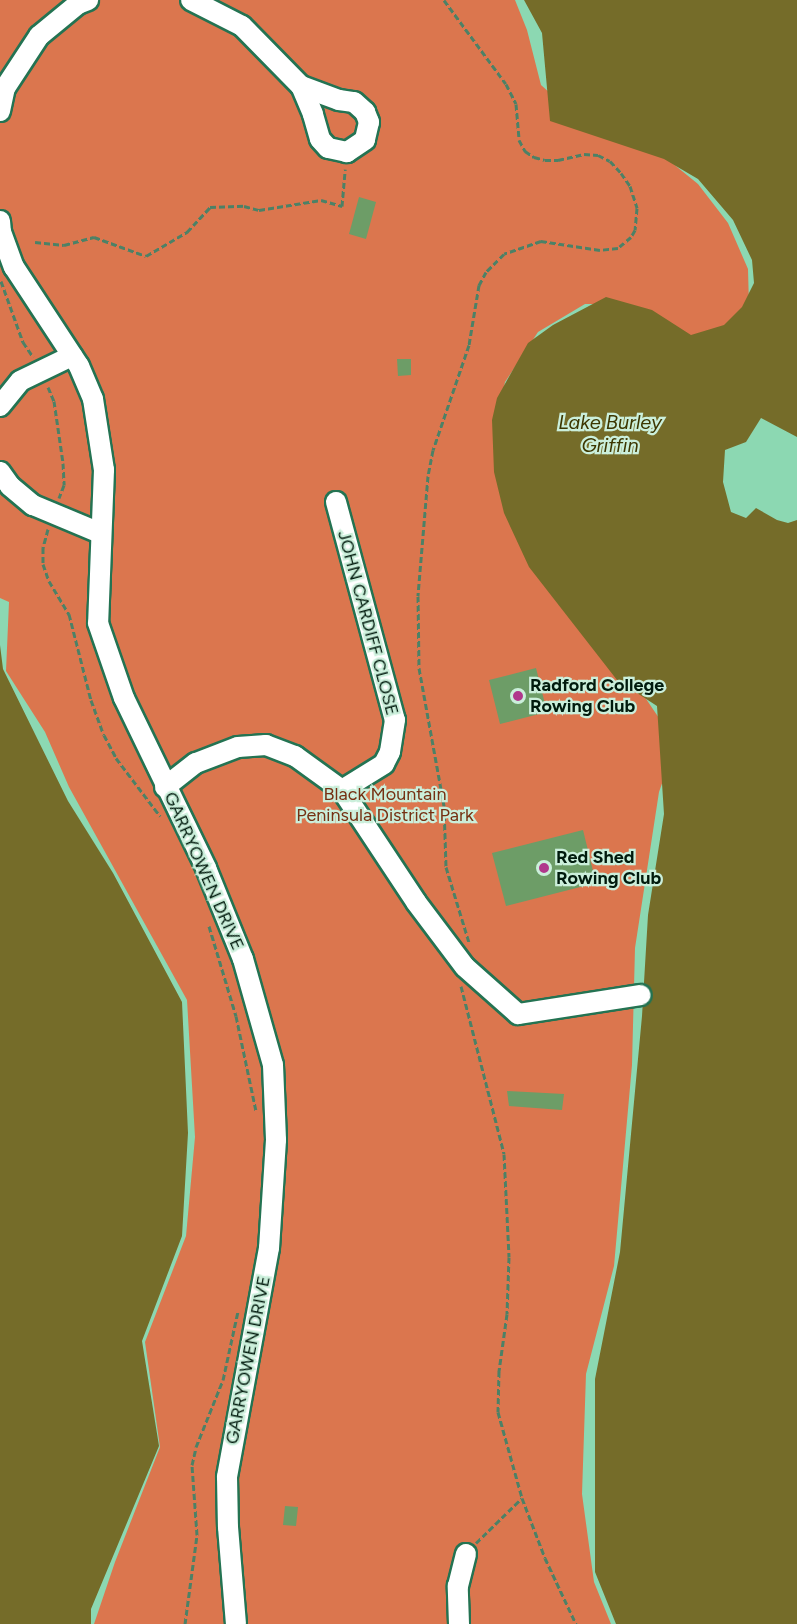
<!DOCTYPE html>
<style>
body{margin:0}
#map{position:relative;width:797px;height:1624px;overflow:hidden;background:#8cd8b2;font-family:Figtree,sans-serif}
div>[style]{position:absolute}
.green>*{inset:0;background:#db764e}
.water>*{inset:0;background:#756c29}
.building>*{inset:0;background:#6d9d67}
.path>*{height:3px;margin-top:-1.5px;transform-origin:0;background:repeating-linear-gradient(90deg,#4c8166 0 6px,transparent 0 9px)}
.roads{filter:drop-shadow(2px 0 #247352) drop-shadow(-2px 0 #247352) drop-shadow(0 2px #247352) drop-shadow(0 -2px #247352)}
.minor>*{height:20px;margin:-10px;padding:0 10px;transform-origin:10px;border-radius:10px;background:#fff}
.dots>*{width:16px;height:16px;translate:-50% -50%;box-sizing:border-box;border:3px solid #cbefdb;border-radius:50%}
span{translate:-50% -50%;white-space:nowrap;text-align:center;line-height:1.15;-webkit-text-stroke:4.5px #cbefdb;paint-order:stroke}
.street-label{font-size:18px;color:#001a0d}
.poi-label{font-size:18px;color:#001a0d;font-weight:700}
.left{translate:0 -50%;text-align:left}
.park-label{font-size:18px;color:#753012}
.water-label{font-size:20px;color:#3c3600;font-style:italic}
</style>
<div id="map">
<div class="green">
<div style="clip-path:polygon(0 0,515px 0,527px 30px,541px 85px,569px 110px,661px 154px,698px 184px,728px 223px,748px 269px,749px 306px,738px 326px,698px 345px,621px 304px,585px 304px,538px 332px,505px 382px,494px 439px,638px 687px,661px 721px,665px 775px,659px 792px,635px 948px,632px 1065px,614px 1266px,586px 1374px,582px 1494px,594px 1582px,611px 1624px,94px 1624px,115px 1562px,160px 1447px,145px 1342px,186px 1236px,195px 1137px,187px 1000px,69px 787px,45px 732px,6px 671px,9px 602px,0 598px)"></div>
</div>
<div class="water">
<div style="clip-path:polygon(524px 0,797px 0,797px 437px,761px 418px,746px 442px,725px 450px,723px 482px,731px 512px,746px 518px,756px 508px,777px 520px,788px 523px,797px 520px,797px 1624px,616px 1624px,595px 1572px,595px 1379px,620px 1252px,642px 1016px,648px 915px,664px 814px,657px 706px,617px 680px,529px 567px,504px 513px,494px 472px,492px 420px,497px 398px,528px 343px,553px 325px,606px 297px,652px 310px,691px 335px,724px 325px,742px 307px,754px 283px,752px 260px,733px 220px,698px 179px,664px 159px,550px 121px,542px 33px)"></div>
<div style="clip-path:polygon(0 645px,3px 669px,68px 801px,113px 873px,182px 1002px,188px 1133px,182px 1236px,142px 1341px,159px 1446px,91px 1609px,91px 1624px,0 1624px)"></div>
</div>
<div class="building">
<div style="clip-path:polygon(359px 197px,376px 202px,366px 239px,349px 234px)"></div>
<div style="clip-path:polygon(397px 359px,411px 359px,411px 375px,398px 376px)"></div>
<div style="clip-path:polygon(536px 668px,547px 712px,500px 724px,489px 680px)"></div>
<div style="clip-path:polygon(583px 830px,596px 883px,506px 906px,492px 853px)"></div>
<div style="clip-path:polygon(507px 1091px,564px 1094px,562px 1110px,509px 1106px)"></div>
<div style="clip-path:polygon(285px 1506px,298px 1507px,296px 1526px,283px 1525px)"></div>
</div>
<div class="path">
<div style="left:444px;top:0;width:104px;rotate:53.6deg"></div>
<div style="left:506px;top:84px;width:22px;rotate:63deg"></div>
<div style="left:516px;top:104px;width:36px;rotate:85deg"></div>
<div style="left:519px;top:140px;width:13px;rotate:61deg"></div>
<div style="left:525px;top:151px;width:11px;rotate:34deg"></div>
<div style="left:534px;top:157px;width:11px;rotate:15deg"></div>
<div style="left:545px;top:160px;width:13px"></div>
<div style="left:558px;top:160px;width:27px;rotate:-13deg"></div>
<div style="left:584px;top:154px;width:14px;rotate:4deg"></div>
<div style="left:598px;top:155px;width:13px;rotate:27deg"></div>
<div style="left:610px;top:161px;width:16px;rotate:47deg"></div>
<div style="left:621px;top:173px;width:16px;rotate:55deg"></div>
<div style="left:630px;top:186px;width:23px;rotate:72deg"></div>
<div style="left:637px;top:208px;width:22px;rotate:95deg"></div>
<div style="left:635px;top:230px;width:8px;rotate:120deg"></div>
<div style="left:631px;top:237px;width:17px;rotate:140deg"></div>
<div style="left:618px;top:248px;width:18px;rotate:174deg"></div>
<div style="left:600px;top:250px;width:60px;rotate:-171.3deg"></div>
<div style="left:541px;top:241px;width:39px;rotate:161deg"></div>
<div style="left:504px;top:254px;width:25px;rotate:135deg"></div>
<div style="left:486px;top:272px;width:15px;rotate:118deg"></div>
<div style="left:479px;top:285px;width:61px;rotate:99.5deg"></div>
<div style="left:469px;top:345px;width:111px;rotate:108.9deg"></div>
<div style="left:433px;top:450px;width:26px;rotate:101deg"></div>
<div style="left:428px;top:476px;width:120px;rotate:94.8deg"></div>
<div style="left:418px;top:596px;width:72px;rotate:89.2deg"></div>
<div style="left:419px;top:668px;width:140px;rotate:79.7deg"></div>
<div style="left:444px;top:806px;width:61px;rotate:88.1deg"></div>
<div style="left:446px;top:867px;width:78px;rotate:73deg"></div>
<div style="left:35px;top:242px;width:29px;rotate:6deg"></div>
<div style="left:64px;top:245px;width:31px;rotate:-15deg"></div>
<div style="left:94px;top:237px;width:55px;rotate:20.1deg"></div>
<div style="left:146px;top:256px;width:48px;rotate:-30.3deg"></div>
<div style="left:187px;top:232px;width:34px;rotate:-47deg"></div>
<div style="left:210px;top:207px;width:34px;rotate:-2deg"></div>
<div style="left:244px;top:206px;width:16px;rotate:15deg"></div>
<div style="left:259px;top:210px;width:63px;rotate:-9.2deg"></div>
<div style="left:321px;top:200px;width:22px;rotate:16deg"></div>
<div style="left:342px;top:206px;width:37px;rotate:-85deg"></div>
<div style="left:1px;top:281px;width:65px;rotate:70.2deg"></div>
<div style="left:23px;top:342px;width:18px;rotate:56deg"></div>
<div style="left:48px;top:387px;width:15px;rotate:67deg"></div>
<div style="left:54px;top:401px;width:63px;rotate:81.7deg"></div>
<div style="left:63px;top:463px;width:22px;rotate:87deg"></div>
<div style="left:64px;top:485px;width:14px;rotate:111deg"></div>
<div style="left:48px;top:529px;width:20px;rotate:105deg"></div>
<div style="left:43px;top:548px;width:16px;rotate:90deg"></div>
<div style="left:43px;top:564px;width:18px;rotate:71deg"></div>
<div style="left:49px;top:581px;width:39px;rotate:59deg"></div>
<div style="left:69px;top:614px;width:89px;rotate:75.7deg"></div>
<div style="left:91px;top:700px;width:37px;rotate:70deg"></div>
<div style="left:104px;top:735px;width:26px;rotate:62deg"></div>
<div style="left:116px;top:758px;width:73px;rotate:52.8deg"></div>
<div style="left:209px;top:926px;width:94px;rotate:73.3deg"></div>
<div style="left:236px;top:1016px;width:97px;rotate:78.1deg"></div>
<div style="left:461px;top:986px;width:173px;rotate:75.6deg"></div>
<div style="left:504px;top:1154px;width:103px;rotate:87.2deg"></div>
<div style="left:509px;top:1257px;width:57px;rotate:92deg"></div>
<div style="left:507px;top:1314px;width:58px;rotate:98deg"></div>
<div style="left:499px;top:1371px;width:41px;rotate:91.4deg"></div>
<div style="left:498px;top:1412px;width:89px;rotate:74.4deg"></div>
<div style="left:522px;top:1498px;width:64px;rotate:69deg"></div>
<div style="left:545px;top:1558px;width:73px;rotate:64.8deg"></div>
<div style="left:476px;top:1543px;width:64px;rotate:-44.4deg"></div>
<div style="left:185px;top:1624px;width:90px;rotate:-82.3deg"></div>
<div style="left:197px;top:1535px;width:70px;rotate:-94.1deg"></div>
<div style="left:192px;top:1465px;width:18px;rotate:-77deg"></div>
<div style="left:196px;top:1447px;width:72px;rotate:-68.1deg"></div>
<div style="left:223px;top:1380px;width:71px;rotate:-77.7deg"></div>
</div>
<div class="roads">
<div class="minor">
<div style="left:191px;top:0;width:57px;rotate:27deg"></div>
<div style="left:242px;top:26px;width:84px;rotate:45.5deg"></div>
<div style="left:301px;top:86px;width:40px;rotate:20.2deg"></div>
<div style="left:339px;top:100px;width:15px;rotate:8deg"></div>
<div style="left:354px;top:102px;width:15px;rotate:42deg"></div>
<div style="left:365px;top:112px;width:11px;rotate:68deg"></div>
<div style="left:369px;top:122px;width:18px;rotate:103deg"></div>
<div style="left:365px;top:140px;width:22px;rotate:146deg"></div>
<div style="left:347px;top:152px;width:19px;rotate:-168deg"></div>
<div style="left:328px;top:148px;width:12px;rotate:-132deg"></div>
<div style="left:320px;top:139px;width:26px;rotate:-106deg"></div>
<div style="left:313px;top:114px;width:30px;rotate:-113deg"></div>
<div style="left:0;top:111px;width:24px;rotate:-78deg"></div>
<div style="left:5px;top:88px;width:62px;rotate:-56.8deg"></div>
<div style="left:39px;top:36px;width:50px;rotate:-39.4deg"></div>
<div style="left:78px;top:4px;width:11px;rotate:-22deg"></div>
<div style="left:0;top:221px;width:11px;rotate:85deg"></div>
<div style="left:1px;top:232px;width:37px;rotate:70deg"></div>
<div style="left:14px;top:267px;width:118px;rotate:56.7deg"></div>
<div style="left:79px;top:366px;width:36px;rotate:67deg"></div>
<div style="left:93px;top:399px;width:72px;rotate:81.2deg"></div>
<div style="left:104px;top:470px;width:153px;rotate:92.2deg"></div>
<div style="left:98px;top:623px;width:79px;rotate:70.9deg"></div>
<div style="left:124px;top:698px;width:189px;rotate:64.2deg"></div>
<div style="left:206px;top:868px;width:98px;rotate:67.9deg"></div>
<div style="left:243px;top:959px;width:110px;rotate:74.2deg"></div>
<div style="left:273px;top:1065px;width:75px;rotate:87.7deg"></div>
<div style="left:276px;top:1140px;width:108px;rotate:93.7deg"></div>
<div style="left:269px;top:1248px;width:233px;rotate:100.4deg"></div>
<div style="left:227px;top:1477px;width:50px;rotate:88.9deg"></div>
<div style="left:228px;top:1527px;width:97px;rotate:85.3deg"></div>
<div style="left:0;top:406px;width:32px;rotate:-51deg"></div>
<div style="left:20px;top:381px;width:58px;rotate:-25.7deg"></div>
<div style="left:0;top:472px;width:17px;rotate:54deg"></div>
<div style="left:10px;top:486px;width:30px;rotate:40deg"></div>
<div style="left:33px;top:505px;width:73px;rotate:22.7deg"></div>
<div style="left:336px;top:502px;width:226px;rotate:74.9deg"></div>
<div style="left:395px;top:720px;width:32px;rotate:99deg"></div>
<div style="left:390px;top:752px;width:13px;rotate:117deg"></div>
<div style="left:384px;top:764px;width:49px;rotate:148.2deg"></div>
<div style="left:165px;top:787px;width:39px;rotate:-38deg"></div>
<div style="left:196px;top:763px;width:45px;rotate:-20.9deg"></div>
<div style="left:238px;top:747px;width:28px;rotate:-4deg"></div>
<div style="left:266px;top:745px;width:31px;rotate:21deg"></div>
<div style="left:295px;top:756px;width:58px;rotate:35.9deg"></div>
<div style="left:342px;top:790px;width:134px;rotate:56.5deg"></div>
<div style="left:416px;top:902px;width:81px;rotate:53deg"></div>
<div style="left:465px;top:967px;width:71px;rotate:41.6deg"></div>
<div style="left:518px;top:1014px;width:124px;rotate:-8.8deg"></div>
<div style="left:459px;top:1624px;width:38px;rotate:-92deg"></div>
<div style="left:458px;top:1586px;width:33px;rotate:-76deg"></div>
</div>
</div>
<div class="dots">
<div style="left:518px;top:696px;background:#b0388c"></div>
<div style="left:544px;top:868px;background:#b0388c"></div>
</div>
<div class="street-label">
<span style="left:368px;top:623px;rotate:75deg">JOHN CARDIFF CLOSE</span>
<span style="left:204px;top:871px;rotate:66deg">GARRYOWEN DRIVE</span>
<span style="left:248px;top:1360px;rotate:-79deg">GARRYOWEN DRIVE</span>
</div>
<div class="poi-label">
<span class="left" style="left:530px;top:696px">Radford College<br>Rowing Club</span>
<span class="left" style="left:556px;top:868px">Red Shed<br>Rowing Club</span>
</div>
<div class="park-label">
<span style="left:385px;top:805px">Black Mountain<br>Peninsula District Park</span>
</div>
<div class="water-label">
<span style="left:610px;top:434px">Lake Burley<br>Griffin</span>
</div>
</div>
